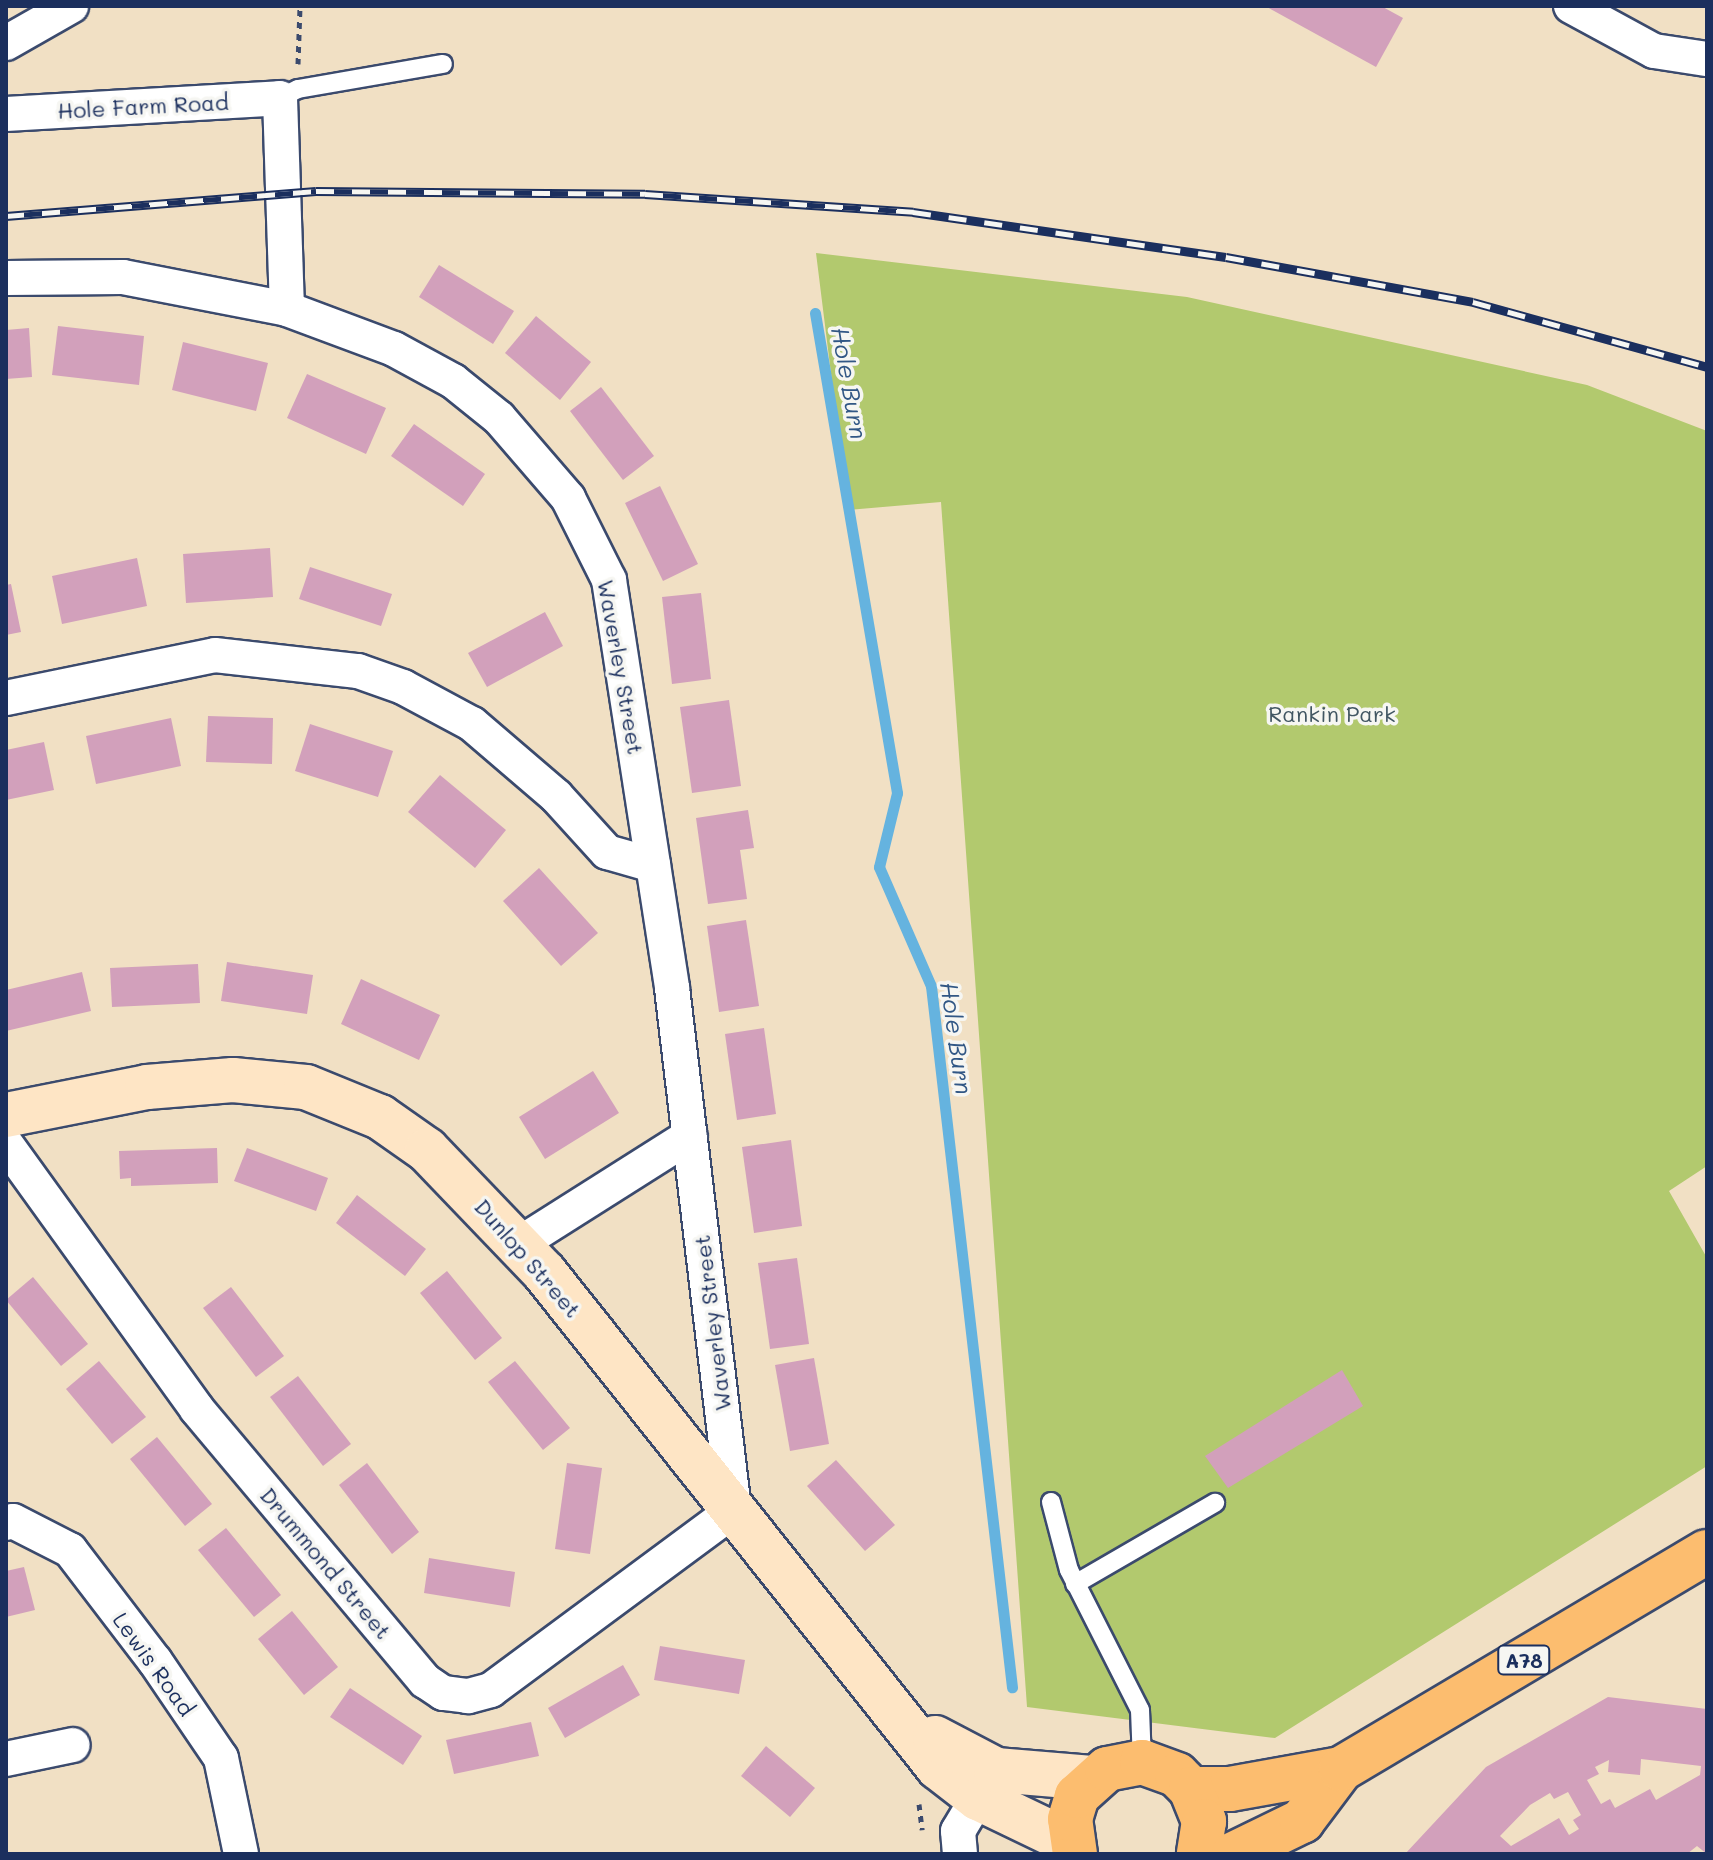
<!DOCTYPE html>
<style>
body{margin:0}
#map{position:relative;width:1713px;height:1860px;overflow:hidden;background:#f1e0c4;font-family:Mali,sans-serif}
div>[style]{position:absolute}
.green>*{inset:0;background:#b2c96e}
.stream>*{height:11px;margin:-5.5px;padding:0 5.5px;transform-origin:5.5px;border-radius:5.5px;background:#65b3df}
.building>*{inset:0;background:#d2a0bb}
.path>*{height:5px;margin-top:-2.5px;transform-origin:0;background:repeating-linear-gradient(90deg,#3b4a6d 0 6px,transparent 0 12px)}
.roads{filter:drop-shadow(2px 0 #3b4a6d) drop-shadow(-2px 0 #3b4a6d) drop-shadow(0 2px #3b4a6d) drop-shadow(0 -2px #3b4a6d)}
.service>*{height:18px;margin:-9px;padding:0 9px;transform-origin:9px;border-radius:9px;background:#fff}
.minor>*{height:34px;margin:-17px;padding:0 17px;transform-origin:17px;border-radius:17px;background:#fff}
.secondary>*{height:44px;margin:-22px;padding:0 22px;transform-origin:22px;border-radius:22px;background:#fee5c5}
.trunk>*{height:44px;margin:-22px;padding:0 22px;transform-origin:22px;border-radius:22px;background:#fcbd6f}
.rail>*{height:9px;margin-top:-4.5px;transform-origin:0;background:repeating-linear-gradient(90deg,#f6f6f2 0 18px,#1b2f5e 0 36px);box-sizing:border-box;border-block:2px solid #1b2f5e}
span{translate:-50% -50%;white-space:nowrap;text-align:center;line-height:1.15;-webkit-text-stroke:7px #f6f6f2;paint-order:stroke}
.shield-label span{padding:2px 6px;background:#f6f6f2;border:2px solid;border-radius:6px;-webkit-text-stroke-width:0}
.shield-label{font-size:20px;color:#1b2f5e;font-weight:700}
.street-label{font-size:22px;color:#1b2f5e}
.park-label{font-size:22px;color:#415662}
.water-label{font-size:24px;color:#315785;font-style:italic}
.frame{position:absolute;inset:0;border:8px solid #1b2f5e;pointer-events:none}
</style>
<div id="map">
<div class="green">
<div style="clip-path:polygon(816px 253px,1187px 297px,1587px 385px,1707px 431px,1707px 1166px,1669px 1191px,1707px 1258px,1707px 1466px,1275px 1738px,1027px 1707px,941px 502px,848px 510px)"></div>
</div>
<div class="stream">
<div style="left:815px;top:313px;width:487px;rotate:80.3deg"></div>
<div style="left:897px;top:793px;width:76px;rotate:103.7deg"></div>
<div style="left:879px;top:867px;width:130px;rotate:66.4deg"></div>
<div style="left:931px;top:986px;width:706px;rotate:83.41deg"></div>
</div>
<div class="building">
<div style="clip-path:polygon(1265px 6px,1381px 6px,1403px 18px,1376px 67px)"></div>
<div style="clip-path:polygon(439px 265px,514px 311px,493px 344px,419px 297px)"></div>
<div style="clip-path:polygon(536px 316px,591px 362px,560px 400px,505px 353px)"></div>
<div style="clip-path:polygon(58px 326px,144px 336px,139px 385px,52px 375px)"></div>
<div style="clip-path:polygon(29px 328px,32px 377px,6px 379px,6px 330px)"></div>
<div style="clip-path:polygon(183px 342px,268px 363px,256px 411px,172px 390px)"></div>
<div style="clip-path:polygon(307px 374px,386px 408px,366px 454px,287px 418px)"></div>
<div style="clip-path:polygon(601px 387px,654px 456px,623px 480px,570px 411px)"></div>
<div style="clip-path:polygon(414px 424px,485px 474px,463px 506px,391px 456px)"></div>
<div style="clip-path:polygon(660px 486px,698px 564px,663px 581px,625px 503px)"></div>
<div style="clip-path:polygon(270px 548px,273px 597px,186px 603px,183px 554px)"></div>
<div style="clip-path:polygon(137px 558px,147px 606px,62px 624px,52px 576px)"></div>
<div style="clip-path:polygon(310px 567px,392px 594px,381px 626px,299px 599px)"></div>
<div style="clip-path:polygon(11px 584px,21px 632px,6px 635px,6px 585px)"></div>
<div style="clip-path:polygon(701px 593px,711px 679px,672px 684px,662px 597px)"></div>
<div style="clip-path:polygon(545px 612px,563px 646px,487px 687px,468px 653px)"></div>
<div style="clip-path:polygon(729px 700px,741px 786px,692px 793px,680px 707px)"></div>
<div style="clip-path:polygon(208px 716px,273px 718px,272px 764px,206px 762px)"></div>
<div style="clip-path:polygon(171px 718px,181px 766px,96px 784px,86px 736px)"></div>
<div style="clip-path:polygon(310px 724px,393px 751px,378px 797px,295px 771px)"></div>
<div style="clip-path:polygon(44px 742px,54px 790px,6px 800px,6px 750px)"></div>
<div style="clip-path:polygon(440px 775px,506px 830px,475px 868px,408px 812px)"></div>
<div style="clip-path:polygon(748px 810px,754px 848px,740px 850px,747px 899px,708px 904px,696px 818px)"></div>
<div style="clip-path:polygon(539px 868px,598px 933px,561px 966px,503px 901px)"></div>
<div style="clip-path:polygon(746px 920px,759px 1006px,719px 1012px,707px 926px)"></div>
<div style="clip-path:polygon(227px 962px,313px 975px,307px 1014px,221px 1001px)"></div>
<div style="clip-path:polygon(198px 964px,200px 1003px,112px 1007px,110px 968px)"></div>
<div style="clip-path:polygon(82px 972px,91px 1011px,6px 1031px,6px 990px)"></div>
<div style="clip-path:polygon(361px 979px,440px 1015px,419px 1060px,341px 1024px)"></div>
<div style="clip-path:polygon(764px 1028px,776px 1114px,737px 1120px,725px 1034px)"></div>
<div style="clip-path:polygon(593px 1071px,619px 1113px,545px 1159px,519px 1117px)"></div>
<div style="clip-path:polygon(791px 1140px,802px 1226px,754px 1233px,742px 1147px)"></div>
<div style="clip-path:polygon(217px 1148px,218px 1183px,131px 1186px,131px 1178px,120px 1179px,119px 1151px)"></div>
<div style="clip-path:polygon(247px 1148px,328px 1178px,316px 1211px,234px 1181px)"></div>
<div style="clip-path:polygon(357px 1195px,426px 1249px,405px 1276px,336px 1223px)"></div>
<div style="clip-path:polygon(797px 1258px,809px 1344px,770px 1349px,758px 1263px)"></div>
<div style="clip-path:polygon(447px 1271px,502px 1338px,475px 1360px,420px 1293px)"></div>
<div style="clip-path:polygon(33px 1277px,88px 1344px,61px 1366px,6px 1300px)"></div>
<div style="clip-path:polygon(231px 1287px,284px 1356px,256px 1377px,203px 1308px)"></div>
<div style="clip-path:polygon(814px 1358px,829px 1444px,790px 1451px,775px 1365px)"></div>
<div style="clip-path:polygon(99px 1361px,146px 1417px,112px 1444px,66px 1389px)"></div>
<div style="clip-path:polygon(515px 1361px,570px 1428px,543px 1450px,488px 1382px)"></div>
<div style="clip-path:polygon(1342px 1370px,1363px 1406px,1228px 1488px,1205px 1456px)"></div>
<div style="clip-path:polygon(298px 1376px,351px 1444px,323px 1466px,270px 1397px)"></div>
<div style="clip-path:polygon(157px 1437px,212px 1504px,185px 1526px,130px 1459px)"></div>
<div style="clip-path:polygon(836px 1460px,895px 1525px,865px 1551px,807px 1486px)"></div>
<div style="clip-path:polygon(367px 1463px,419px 1532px,392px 1554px,339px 1485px)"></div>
<div style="clip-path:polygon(567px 1463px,602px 1468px,590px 1554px,555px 1549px)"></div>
<div style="clip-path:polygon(226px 1528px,281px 1595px,254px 1617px,198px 1550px)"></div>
<div style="clip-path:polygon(429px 1558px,515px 1572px,510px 1607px,424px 1593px)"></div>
<div style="clip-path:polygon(24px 1567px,35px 1610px,6px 1617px,6px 1571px)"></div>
<div style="clip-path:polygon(292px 1611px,338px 1667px,304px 1695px,258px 1639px)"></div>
<div style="clip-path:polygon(660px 1646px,745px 1660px,739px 1694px,654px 1680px)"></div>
<div style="clip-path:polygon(623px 1665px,640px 1695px,565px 1738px,548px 1708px)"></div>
<div style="clip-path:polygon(350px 1688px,422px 1736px,403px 1765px,330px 1717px)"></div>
<div style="clip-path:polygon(evenodd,1608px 1697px,1707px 1709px,1707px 1854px,1697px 1846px,1687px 1854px,1405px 1854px,1486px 1767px,1608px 1697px,1641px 1759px,1701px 1766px,1700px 1775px,1656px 1800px,1650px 1789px,1615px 1808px,1610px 1799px,1601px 1804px,1587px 1780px,1599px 1774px,1595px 1767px,1609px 1760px,1608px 1772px,1640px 1775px,1641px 1759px,1608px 1697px,1568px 1792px,1581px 1815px,1573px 1820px,1579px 1829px,1569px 1835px,1559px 1818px,1511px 1846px,1500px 1836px,1530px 1805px,1550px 1793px,1554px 1799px,1568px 1792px)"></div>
<div style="clip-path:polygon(531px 1722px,539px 1756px,454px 1774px,446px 1740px)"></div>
<div style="clip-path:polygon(766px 1746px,815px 1788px,790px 1817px,741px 1776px)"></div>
</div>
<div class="path">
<div style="left:298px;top:64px;width:58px;rotate:-88deg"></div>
<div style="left:919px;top:1804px;width:26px;rotate:83deg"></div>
</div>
<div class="roads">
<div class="service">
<div style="left:280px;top:98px;width:20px;rotate:-27deg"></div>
<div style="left:298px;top:89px;width:147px;rotate:-9.8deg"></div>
<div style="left:1051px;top:1502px;width:70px;rotate:75.2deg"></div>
<div style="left:1069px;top:1570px;width:157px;rotate:63.1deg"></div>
<div style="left:1140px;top:1710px;width:52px;rotate:87.8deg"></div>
<div style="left:1075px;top:1584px;width:162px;rotate:-30.1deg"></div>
</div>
<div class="minor">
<div style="left:1571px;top:6px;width:94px;rotate:28.5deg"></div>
<div style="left:1654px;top:51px;width:54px;rotate:8.6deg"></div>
<div style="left:6px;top:43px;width:75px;rotate:-29.6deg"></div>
<div style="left:6px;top:114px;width:274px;rotate:-3.3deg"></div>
<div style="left:280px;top:98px;width:211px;rotate:88.1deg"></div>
<div style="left:6px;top:278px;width:117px;rotate:-0.5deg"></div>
<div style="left:123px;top:277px;width:167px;rotate:11deg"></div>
<div style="left:287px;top:309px;width:114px;rotate:20.5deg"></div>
<div style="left:394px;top:349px;width:67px;rotate:28.5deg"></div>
<div style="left:453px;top:381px;width:59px;rotate:38.8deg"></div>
<div style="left:499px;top:418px;width:106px;rotate:49.2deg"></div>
<div style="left:568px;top:498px;width:92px;rotate:63.4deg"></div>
<div style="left:609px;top:580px;width:413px;rotate:81.2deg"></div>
<div style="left:672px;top:988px;width:526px;rotate:83.23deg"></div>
<div style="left:734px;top:1510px;width:302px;rotate:143.5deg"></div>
<div style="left:491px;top:1690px;width:24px;rotate:165deg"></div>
<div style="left:468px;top:1696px;width:25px;rotate:-173deg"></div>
<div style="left:443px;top:1693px;width:22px;rotate:-146deg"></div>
<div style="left:425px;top:1681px;width:355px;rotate:-130deg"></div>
<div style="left:197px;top:1409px;width:327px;rotate:-125.8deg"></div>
<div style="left:6px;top:698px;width:213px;rotate:-11.6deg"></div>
<div style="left:215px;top:655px;width:144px;rotate:6.4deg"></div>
<div style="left:358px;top:671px;width:48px;rotate:19.6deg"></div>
<div style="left:403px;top:687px;width:78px;rotate:28.2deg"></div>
<div style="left:472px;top:724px;width:111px;rotate:40.6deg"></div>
<div style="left:556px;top:796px;width:76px;rotate:47.7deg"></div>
<div style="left:607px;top:852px;width:48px;rotate:15.8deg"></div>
<div style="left:519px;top:1244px;width:202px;rotate:-32.3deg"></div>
<div style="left:6px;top:1523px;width:7px;rotate:-16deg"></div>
<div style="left:13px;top:1521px;width:64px;rotate:27deg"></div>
<div style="left:70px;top:1550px;width:140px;rotate:52.6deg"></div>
<div style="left:155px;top:1661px;width:117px;rotate:55.8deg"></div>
<div style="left:221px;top:1758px;width:98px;rotate:78.2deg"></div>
<div style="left:6px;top:1759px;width:68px;rotate:-11.8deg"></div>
<div style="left:960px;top:1854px;width:23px;rotate:-95deg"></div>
<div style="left:958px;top:1831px;width:39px;rotate:-59deg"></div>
</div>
<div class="secondary">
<div style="left:6px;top:1115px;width:144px;rotate:-11.2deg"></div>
<div style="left:147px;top:1087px;width:86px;rotate:-4.7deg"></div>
<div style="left:233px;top:1080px;width:73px;rotate:5.5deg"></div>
<div style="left:306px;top:1087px;width:80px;rotate:22.1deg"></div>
<div style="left:380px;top:1117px;width:57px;rotate:35.1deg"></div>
<div style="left:427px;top:1150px;width:169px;rotate:46.2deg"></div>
<div style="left:544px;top:1272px;width:633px;rotate:51.48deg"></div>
<div style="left:938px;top:1767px;width:51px;rotate:37.8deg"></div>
<div style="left:978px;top:1798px;width:102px;rotate:25.6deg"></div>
<div style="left:935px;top:1738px;width:69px;rotate:27.7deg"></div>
<div style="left:996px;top:1770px;width:96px;rotate:4.8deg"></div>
</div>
<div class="trunk">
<div style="left:1191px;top:1789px;width:39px"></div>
<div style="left:1230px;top:1789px;width:113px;rotate:-10.2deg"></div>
<div style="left:1075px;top:1854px;width:35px;rotate:-98deg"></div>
<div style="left:1070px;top:1819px;width:24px;rotate:-73deg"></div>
<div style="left:1077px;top:1796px;width:40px;rotate:-42deg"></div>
<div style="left:1107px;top:1769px;width:36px;rotate:-11deg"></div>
<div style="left:1142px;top:1762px;width:37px;rotate:20deg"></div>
<div style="left:1177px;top:1775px;width:20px;rotate:45deg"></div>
<div style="left:1191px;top:1789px;width:35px;rotate:68deg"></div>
<div style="left:1204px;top:1821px;width:33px;rotate:99deg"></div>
<div style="left:1234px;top:1854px;width:76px;rotate:-25.9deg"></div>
<div style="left:1302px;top:1821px;width:65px;rotate:-53.1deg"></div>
<div style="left:1341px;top:1769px;width:425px;rotate:-30.7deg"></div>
</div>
</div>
<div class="rail">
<div style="left:6px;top:216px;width:311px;rotate:-4.6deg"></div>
<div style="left:316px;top:191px;width:329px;rotate:0.5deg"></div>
<div style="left:645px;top:194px;width:269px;rotate:3.8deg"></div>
<div style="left:913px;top:212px;width:316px;rotate:8.2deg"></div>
<div style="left:1226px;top:257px;width:251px;rotate:10.3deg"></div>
<div style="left:1473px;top:302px;width:243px;rotate:15.5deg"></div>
</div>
<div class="shield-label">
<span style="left:1524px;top:1660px">A78</span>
</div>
<div class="street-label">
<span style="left:143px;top:106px;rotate:-3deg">Hole Farm Road</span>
<span style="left:621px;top:667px;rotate:80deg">Waverley Street</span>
<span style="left:528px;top:1258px;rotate:49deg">Dunlop Street</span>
<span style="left:712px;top:1323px;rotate:-97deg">Waverley Street</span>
<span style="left:326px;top:1563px;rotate:50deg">Drummond Street</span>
<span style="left:154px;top:1664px;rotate:54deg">Lewis Road</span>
</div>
<div class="park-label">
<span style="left:1332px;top:714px">Rankin Park</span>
</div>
<div class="water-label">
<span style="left:850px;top:383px;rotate:80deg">Hole Burn</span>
<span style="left:957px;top:1038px;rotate:82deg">Hole Burn</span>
</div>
<div class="frame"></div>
</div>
